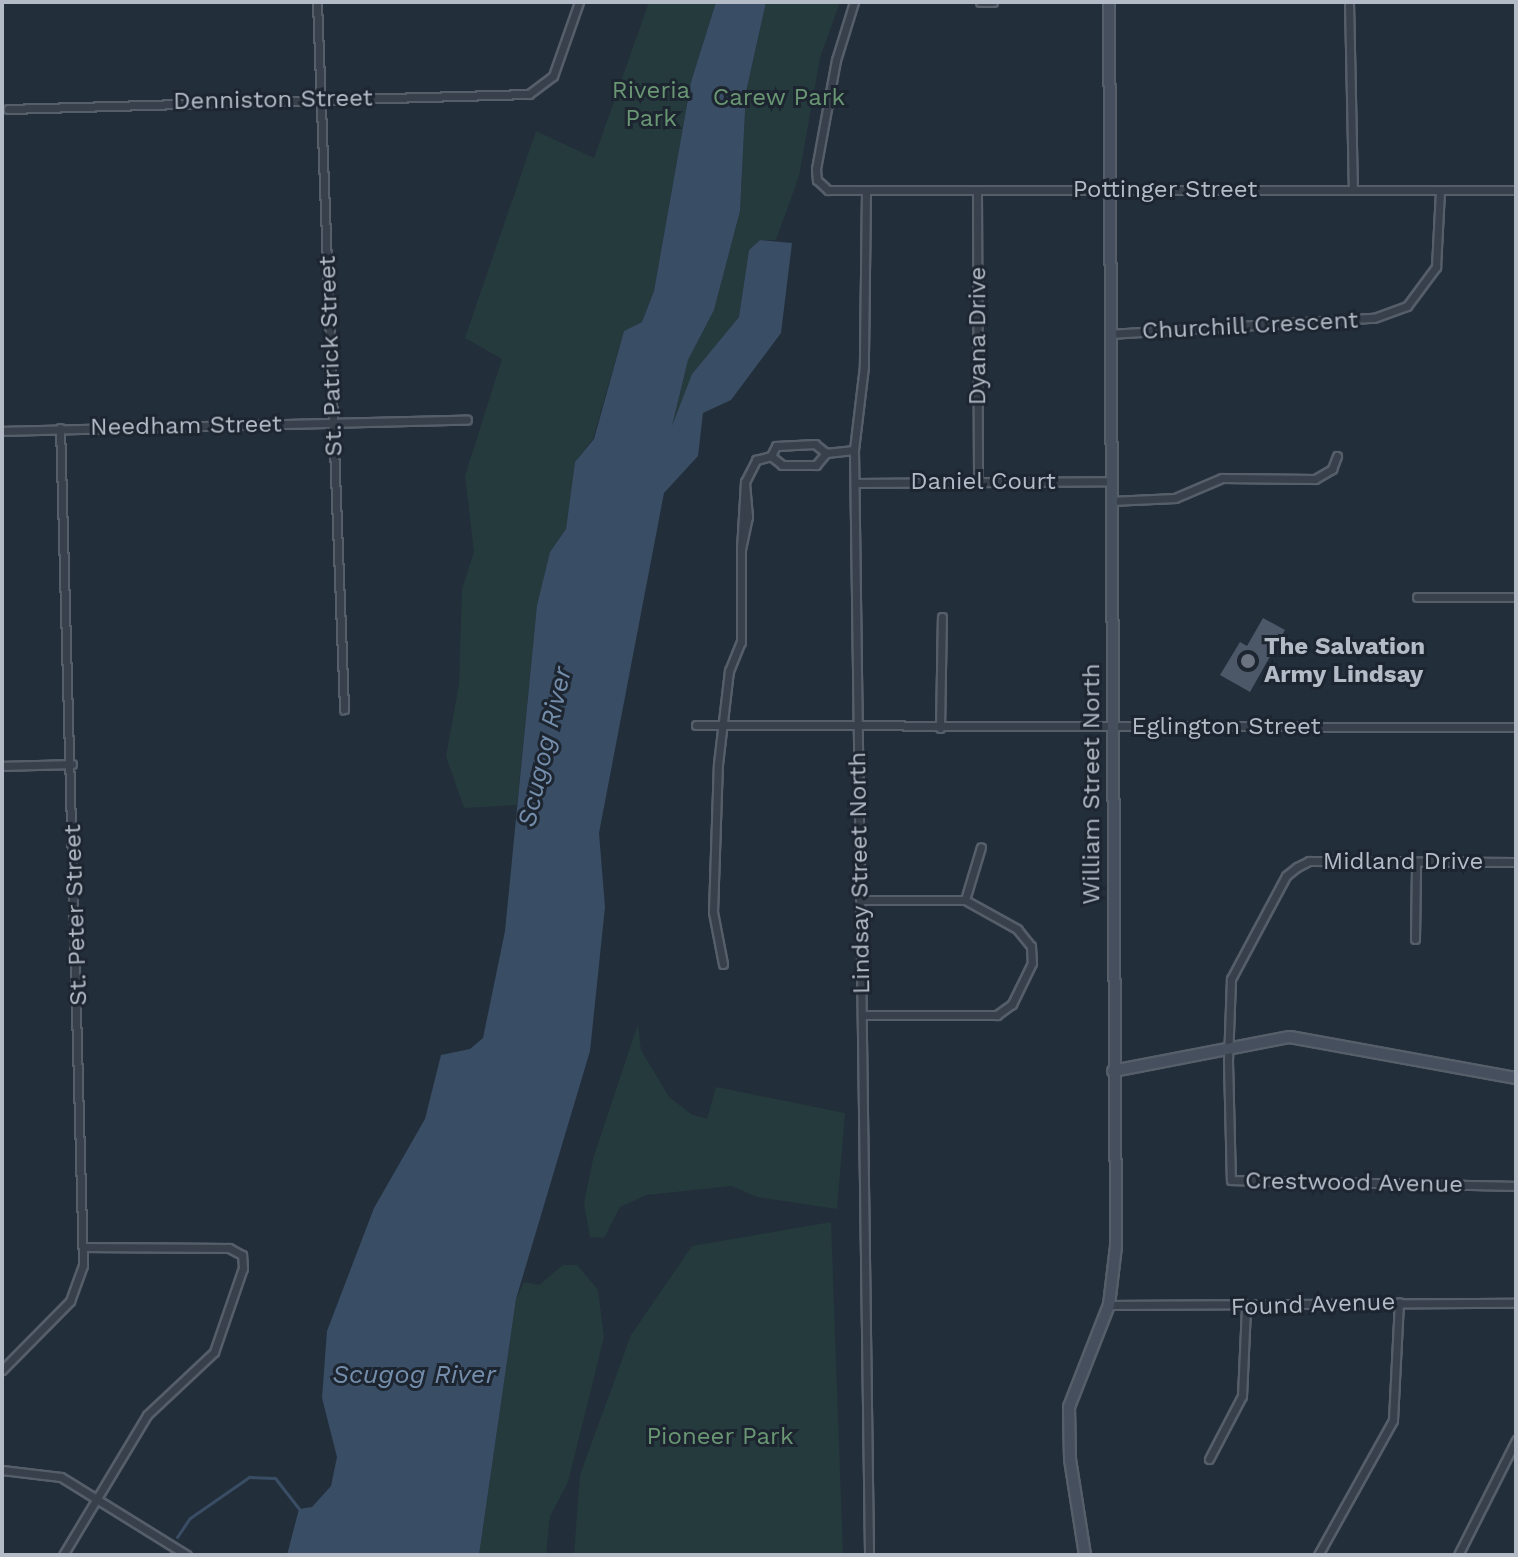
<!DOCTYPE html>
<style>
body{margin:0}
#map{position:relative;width:1518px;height:1557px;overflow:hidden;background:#232e3b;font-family:"Work Sans",sans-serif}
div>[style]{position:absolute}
.green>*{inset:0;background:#253a3c}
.water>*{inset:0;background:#394d64}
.stream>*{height:3px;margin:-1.5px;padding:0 1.5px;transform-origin:1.5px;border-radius:1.5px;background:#394d64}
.building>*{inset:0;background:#4c5867}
.roads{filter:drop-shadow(2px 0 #555e69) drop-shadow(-2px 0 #555e69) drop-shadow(0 2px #555e69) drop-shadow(0 -2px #555e69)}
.street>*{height:7px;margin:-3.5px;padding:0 3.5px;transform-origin:3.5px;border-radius:3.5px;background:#37404b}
.secondary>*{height:10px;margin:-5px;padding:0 5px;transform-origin:5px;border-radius:5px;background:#454f5e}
.dots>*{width:22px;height:22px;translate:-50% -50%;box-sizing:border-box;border:4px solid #1c2530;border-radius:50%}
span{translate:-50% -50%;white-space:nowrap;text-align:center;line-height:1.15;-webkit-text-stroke:6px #1c2530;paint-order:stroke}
.park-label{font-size:24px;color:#6a9773}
.street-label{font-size:24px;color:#b3bbc7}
.poi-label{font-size:24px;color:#b3bbc7;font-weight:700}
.left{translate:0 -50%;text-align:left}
.water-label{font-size:26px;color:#748daa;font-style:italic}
.frame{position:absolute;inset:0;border:4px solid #b3bbc7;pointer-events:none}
</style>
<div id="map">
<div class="green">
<div style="clip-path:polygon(649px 2px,716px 2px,691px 82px,654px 291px,642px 322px,624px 331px,593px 439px,575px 462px,566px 529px,550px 552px,537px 605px,517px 805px,464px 808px,446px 756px,459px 684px,462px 589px,474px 552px,465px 476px,502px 359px,465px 338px,536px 131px,594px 158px)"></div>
<div style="clip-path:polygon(766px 2px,840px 2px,820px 58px,799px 176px,776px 240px,760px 240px,749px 250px,739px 317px,692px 374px,681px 417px,672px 427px,688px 360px,714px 310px,740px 211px,746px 92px)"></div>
<div style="clip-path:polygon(638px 1024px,641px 1050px,669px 1097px,691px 1114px,707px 1119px,716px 1087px,845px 1113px,837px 1209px,757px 1197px,732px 1186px,647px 1195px,620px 1207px,604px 1238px,590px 1237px,584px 1203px,593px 1159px)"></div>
<div style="clip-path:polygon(831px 1222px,843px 1555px,574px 1555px,580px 1475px,631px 1335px,692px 1246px)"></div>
<div style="clip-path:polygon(563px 1265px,577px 1265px,598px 1290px,604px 1337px,568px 1482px,550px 1516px,546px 1555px,479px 1555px,516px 1299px,524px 1282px,539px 1285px)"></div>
</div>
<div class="water">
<div style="clip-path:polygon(716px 2px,766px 2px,746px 92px,740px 211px,714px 310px,688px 360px,672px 426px,692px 374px,739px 317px,749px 250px,760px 240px,792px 243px,781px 333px,731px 400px,703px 413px,698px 456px,664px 493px,599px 833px,605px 907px,590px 1051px,516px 1299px,479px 1555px,287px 1555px,299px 1509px,312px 1507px,331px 1486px,337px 1457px,322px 1398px,327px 1331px,374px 1208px,425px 1119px,441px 1055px,470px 1049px,483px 1038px,505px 931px,537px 605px,550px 552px,566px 529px,575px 462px,594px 439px,624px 331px,642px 322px,654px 291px,691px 82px)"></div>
</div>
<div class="stream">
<div style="left:177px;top:1537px;width:23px;rotate:-56deg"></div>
<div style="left:190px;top:1518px;width:72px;rotate:-34.8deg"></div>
<div style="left:249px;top:1477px;width:26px;rotate:2deg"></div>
<div style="left:275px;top:1478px;width:39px;rotate:52deg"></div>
<div style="left:169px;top:1555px;width:4px;rotate:-63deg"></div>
</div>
<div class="building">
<div style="clip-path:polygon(1263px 618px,1285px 630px,1250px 692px,1220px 675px,1240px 642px,1247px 646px)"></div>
</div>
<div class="roads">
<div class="street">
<div style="left:317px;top:2px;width:708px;rotate:87.81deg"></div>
<div style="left:854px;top:2px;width:61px;rotate:107.2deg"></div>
<div style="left:836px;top:60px;width:111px;rotate:100.4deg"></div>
<div style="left:816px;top:169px;width:11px;rotate:85deg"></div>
<div style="left:817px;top:180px;width:15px;rotate:42deg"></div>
<div style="left:828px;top:190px;width:688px"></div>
<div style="left:980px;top:2px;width:13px"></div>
<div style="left:1349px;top:2px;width:188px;rotate:88.8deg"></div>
<div style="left:8px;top:109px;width:521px;rotate:-1.65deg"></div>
<div style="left:529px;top:94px;width:30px;rotate:-37deg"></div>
<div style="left:553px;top:76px;width:78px;rotate:-70.6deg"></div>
<div style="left:866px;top:191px;width:175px;rotate:90.7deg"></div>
<div style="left:864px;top:366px;width:85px;rotate:96.8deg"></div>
<div style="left:854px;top:450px;width:1105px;rotate:89.22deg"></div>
<div style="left:977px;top:191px;width:291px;rotate:89.8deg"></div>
<div style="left:1109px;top:334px;width:265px;rotate:-3.5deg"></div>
<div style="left:1374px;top:318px;width:35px;rotate:-20deg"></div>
<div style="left:1407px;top:306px;width:49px;rotate:-53.4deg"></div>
<div style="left:1436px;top:267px;width:76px;rotate:-87deg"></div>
<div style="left:2px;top:431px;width:465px;rotate:-1.4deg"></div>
<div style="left:826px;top:453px;width:28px;rotate:-6deg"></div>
<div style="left:745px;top:482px;width:67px;rotate:93.4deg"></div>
<div style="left:741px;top:549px;width:33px;rotate:-78deg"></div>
<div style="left:748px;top:517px;width:35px;rotate:-95deg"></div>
<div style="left:745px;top:482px;width:25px;rotate:-63deg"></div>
<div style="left:756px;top:460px;width:16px;rotate:-15deg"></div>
<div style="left:771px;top:456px;width:14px;rotate:39deg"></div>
<div style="left:782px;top:465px;width:34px"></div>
<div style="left:816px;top:465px;width:16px;rotate:-50deg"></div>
<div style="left:826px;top:453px;width:14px;rotate:-141deg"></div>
<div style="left:815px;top:444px;width:39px;rotate:177deg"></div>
<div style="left:776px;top:446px;width:11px;rotate:117deg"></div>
<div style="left:856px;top:483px;width:255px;rotate:-0.4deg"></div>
<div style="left:1111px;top:501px;width:64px;rotate:-2.7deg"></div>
<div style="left:1175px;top:498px;width:51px;rotate:-23.1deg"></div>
<div style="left:1222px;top:478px;width:93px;rotate:0.6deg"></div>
<div style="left:1315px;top:479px;width:20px;rotate:-30deg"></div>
<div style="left:1332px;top:469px;width:14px;rotate:-69deg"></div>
<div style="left:1417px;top:597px;width:99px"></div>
<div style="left:696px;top:725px;width:820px;rotate:0.14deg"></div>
<div style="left:940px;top:728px;width:111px;rotate:-89deg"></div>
<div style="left:2px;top:766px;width:70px;rotate:-1.6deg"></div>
<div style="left:1516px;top:862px;width:207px;rotate:-179.7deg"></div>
<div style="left:1309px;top:861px;width:13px;rotate:153deg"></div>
<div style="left:1297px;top:867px;width:14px;rotate:141deg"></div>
<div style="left:1286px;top:876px;width:117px;rotate:118.1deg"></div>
<div style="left:1231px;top:979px;width:82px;rotate:92.1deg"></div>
<div style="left:1228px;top:1061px;width:119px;rotate:88.6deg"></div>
<div style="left:1231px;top:1180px;width:285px;rotate:1.2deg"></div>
<div style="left:862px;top:900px;width:103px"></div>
<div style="left:965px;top:900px;width:60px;rotate:29.1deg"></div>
<div style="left:1017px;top:929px;width:22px;rotate:51deg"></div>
<div style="left:1031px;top:946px;width:17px;rotate:87deg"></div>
<div style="left:1032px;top:963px;width:46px;rotate:116deg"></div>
<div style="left:1012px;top:1004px;width:19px;rotate:144deg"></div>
<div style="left:997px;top:1015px;width:135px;rotate:180deg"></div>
<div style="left:965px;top:900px;width:55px;rotate:-73.2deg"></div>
<div style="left:1415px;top:939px;width:75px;rotate:-89.2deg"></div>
<div style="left:723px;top:964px;width:53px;rotate:-100.9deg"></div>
<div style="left:713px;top:912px;width:148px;rotate:-88.1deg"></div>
<div style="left:718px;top:764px;width:94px;rotate:-83.3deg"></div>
<div style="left:729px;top:671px;width:31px;rotate:-68deg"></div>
<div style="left:741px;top:642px;width:93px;rotate:-90deg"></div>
<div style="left:1109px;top:1305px;width:407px;rotate:-0.3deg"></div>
<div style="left:2px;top:1370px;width:97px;rotate:-45.4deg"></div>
<div style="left:70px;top:1301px;width:38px;rotate:-70deg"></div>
<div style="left:83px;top:1265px;width:837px;rotate:-91.57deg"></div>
<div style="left:1209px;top:1459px;width:71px;rotate:-62.4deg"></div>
<div style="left:1242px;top:1396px;width:88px;rotate:-87.4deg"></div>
<div style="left:2px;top:1470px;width:59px;rotate:6.8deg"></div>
<div style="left:61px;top:1477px;width:148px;rotate:31.8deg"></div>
<div style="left:63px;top:1555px;width:163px;rotate:-59deg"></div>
<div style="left:147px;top:1415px;width:92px;rotate:-43.2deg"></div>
<div style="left:214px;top:1352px;width:89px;rotate:-71deg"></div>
<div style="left:243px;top:1268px;width:13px;rotate:-94deg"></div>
<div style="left:242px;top:1255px;width:15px;rotate:-152deg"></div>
<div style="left:229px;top:1248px;width:145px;rotate:-179.6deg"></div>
<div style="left:1318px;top:1555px;width:154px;rotate:-60.9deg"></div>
<div style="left:1393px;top:1420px;width:118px;rotate:-87.1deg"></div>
<div style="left:1458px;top:1555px;width:129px;rotate:-63.2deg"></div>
</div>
<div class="secondary">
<div style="left:1113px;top:1071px;width:180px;rotate:-10.9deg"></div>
<div style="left:1290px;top:1037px;width:230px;rotate:10.3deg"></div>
<div style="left:1085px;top:1555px;width:97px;rotate:-98.9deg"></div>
<div style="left:1070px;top:1459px;width:52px;rotate:-91.1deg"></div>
<div style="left:1069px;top:1407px;width:110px;rotate:-68.6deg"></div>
<div style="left:1109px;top:1305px;width:59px;rotate:-83.2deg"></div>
<div style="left:1116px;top:1246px;width:1244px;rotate:-90.32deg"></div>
</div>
</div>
<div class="dots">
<div style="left:1248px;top:661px;background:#6b7280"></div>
</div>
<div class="park-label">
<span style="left:651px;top:105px">Riveria<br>Park</span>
<span style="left:779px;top:98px">Carew Park</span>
<span style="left:720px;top:1437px">Pioneer Park</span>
</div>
<div class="street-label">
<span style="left:273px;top:100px;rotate:-1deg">Denniston Street</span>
<span style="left:1165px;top:190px">Pottinger Street</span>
<span style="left:1250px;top:326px;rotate:-3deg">Churchill Crescent</span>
<span style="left:978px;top:336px;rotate:-90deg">Dyana Drive</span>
<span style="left:331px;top:356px;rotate:-92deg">St. Patrick Street</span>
<span style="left:186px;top:426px;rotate:-1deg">Needham Street</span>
<span style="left:983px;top:482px">Daniel Court</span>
<span style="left:1226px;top:727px">Eglington Street</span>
<span style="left:1092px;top:784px;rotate:-90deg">William Street North</span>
<span style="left:1403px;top:862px">Midland Drive</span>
<span style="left:860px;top:873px;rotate:-91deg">Lindsay Street North</span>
<span style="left:76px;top:915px;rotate:-92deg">St. Peter Street</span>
<span style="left:1354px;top:1183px;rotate:1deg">Crestwood Avenue</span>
<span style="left:1313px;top:1305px;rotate:-2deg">Found Avenue</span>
</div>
<div class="poi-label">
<span class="left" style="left:1264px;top:661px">The Salvation<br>Army Lindsay</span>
</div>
<div class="water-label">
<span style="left:545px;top:747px;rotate:-77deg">Scugog River</span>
<span style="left:414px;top:1375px">Scugog River</span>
</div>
<div class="frame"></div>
</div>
